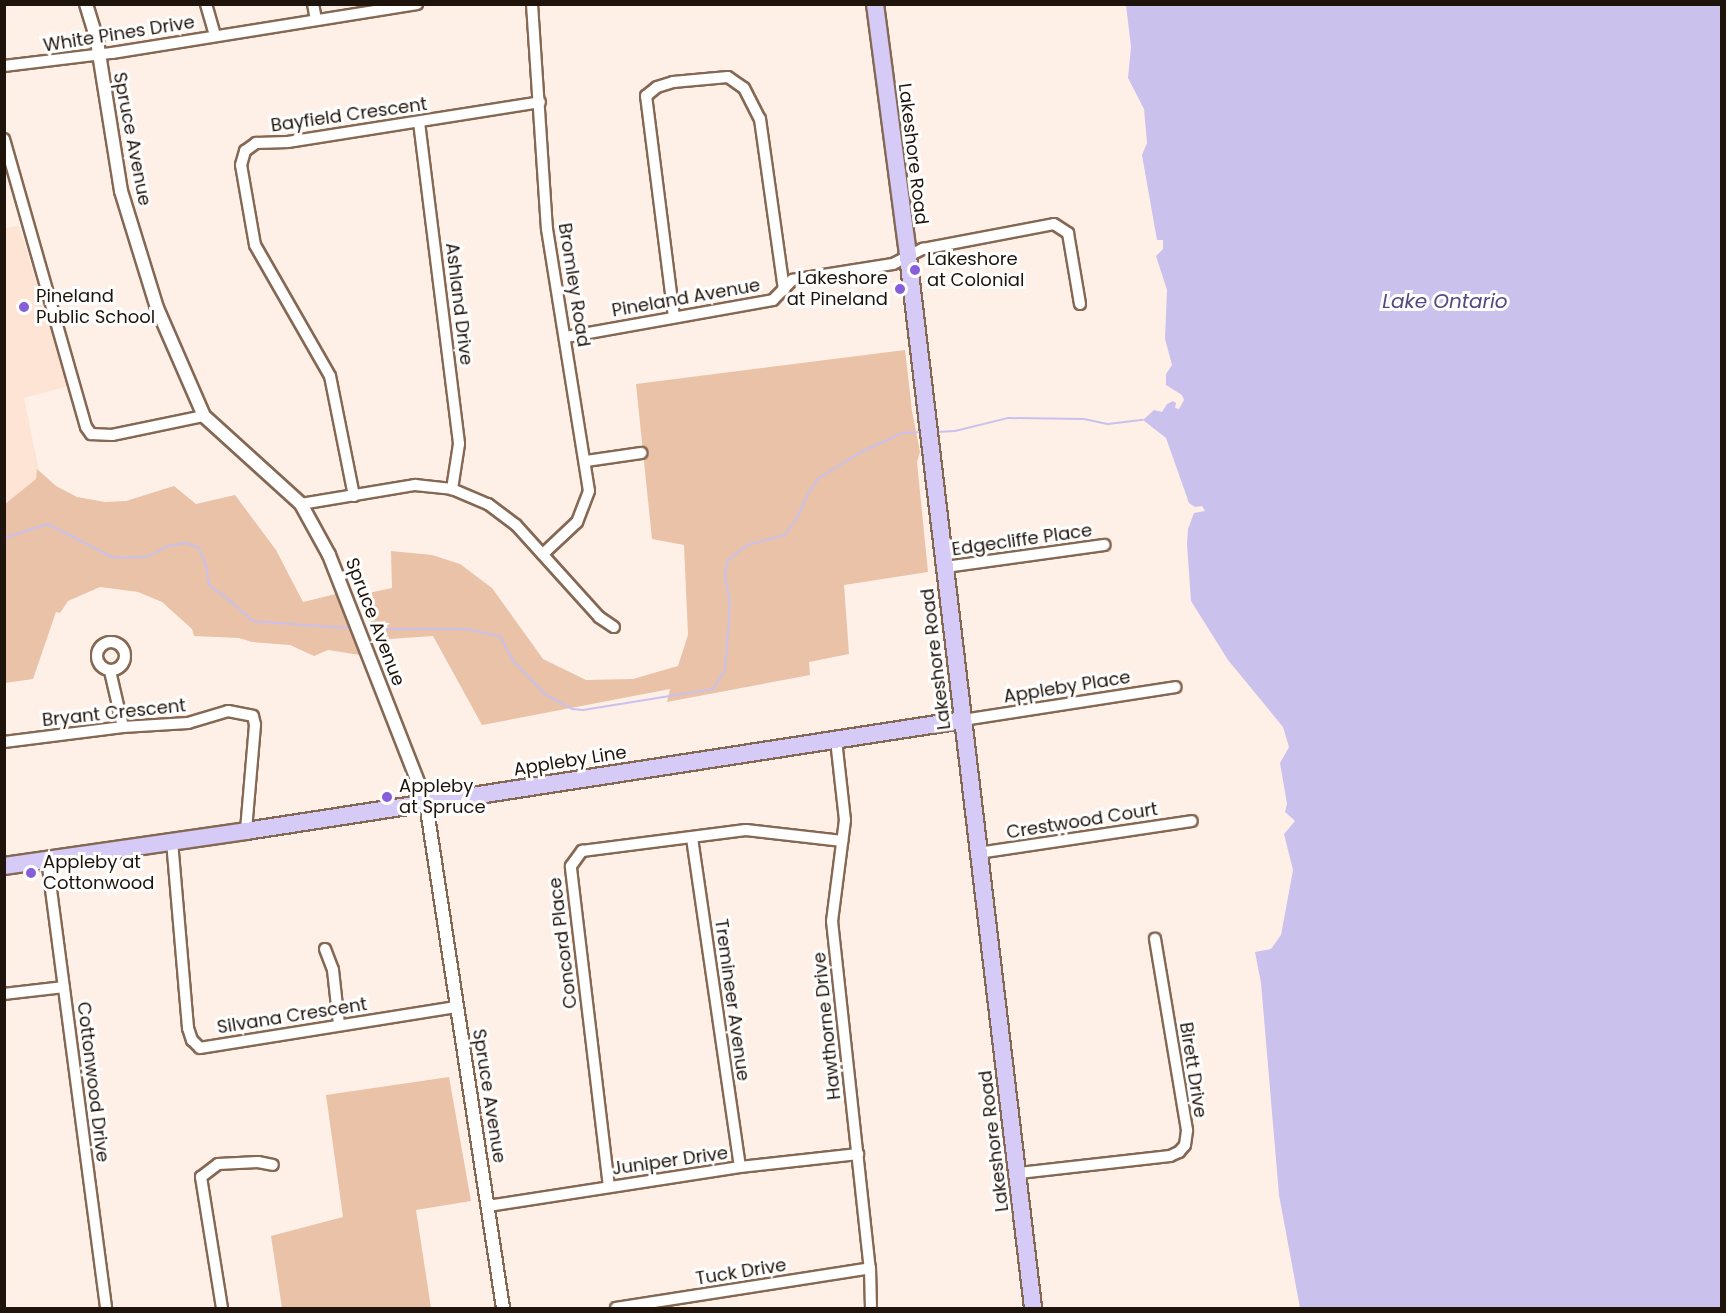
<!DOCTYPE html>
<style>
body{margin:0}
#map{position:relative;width:1726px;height:1313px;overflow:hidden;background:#fef0e7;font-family:Poppins,sans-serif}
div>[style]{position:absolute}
.built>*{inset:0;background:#fde4d4}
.green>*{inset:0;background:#e9c2a7}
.water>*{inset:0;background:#cbc1ed}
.stream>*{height:2px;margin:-1px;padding:0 1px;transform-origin:1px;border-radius:1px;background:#cbc1ed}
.roads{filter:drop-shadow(2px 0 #856854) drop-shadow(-2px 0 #856854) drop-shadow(0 2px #856854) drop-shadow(0 -2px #856854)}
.minor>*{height:10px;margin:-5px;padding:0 5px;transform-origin:5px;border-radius:5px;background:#fff}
.minor>.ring{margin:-5px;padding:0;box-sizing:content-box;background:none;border:10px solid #fff;border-radius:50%}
.tertiary>*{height:12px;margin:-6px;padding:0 6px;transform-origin:6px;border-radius:6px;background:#fff}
.primary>*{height:16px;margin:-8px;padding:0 8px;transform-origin:8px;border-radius:8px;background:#d6cbf7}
.dots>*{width:16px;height:16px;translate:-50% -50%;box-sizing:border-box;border:3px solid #fff;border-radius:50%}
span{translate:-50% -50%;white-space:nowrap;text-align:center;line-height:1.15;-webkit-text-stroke:6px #fff;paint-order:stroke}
.street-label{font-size:18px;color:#1f140b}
.poi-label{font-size:18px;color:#1f140b}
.left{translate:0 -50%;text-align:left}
.right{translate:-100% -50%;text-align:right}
.water-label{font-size:20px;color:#584881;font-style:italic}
.frame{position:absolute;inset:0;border:6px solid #1f140b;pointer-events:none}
</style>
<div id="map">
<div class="built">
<div style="clip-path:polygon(19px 226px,68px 386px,24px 398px,40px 476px,5px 504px,5px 228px)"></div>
</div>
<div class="green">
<div style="clip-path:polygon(905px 350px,912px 411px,920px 452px,917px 462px,928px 572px,844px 585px,849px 654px,809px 662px,810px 675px,667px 702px,670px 689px,482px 725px,433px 636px,375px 640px,364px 594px,392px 588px,391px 551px,432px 555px,460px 564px,492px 588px,543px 659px,586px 680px,633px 679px,678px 666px,688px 635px,684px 545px,652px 539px,636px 384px)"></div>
<div style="clip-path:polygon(37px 469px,56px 486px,77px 497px,105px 502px,126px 501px,174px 486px,196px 504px,235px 495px,276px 550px,303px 602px,336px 594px,360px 655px,328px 650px,314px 656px,290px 645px,252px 642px,239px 638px,194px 636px,192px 629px,162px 602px,138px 592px,100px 587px,68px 601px,60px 613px,56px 612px,33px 679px,5px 683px,5px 504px,36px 479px)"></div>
<div style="clip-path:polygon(449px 1077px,471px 1201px,416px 1210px,431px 1308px,282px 1308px,271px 1236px,343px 1217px,326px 1095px)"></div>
</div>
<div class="water">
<div style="clip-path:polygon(1126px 5px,1721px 5px,1721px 1308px,1300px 1308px,1279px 1195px,1261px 983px,1255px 952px,1271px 949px,1281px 935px,1293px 870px,1284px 834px,1295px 821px,1285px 812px,1287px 804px,1280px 763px,1289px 747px,1283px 727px,1228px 660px,1191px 601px,1187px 544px,1188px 529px,1194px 513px,1205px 511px,1202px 506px,1195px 507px,1189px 503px,1166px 438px,1143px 420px,1154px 410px,1162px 412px,1167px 404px,1173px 401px,1176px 403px,1175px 408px,1179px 409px,1184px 400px,1182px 395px,1166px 385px,1166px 374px,1172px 365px,1165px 339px,1167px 290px,1156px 256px,1163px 249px,1163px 240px,1157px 240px,1142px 155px,1147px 143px,1144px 109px,1128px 78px,1131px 47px)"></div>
</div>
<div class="stream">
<div style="left:937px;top:432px;width:18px;rotate:-3deg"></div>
<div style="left:955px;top:431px;width:55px;rotate:-13.8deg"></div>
<div style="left:1008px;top:418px;width:76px;rotate:0.8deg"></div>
<div style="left:1084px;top:419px;width:25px;rotate:12deg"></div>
<div style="left:1108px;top:424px;width:35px;rotate:-7deg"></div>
<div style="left:4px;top:538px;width:46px;rotate:-17.7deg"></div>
<div style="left:48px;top:524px;width:72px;rotate:27.3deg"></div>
<div style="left:112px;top:557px;width:11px;rotate:5deg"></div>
<div style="left:123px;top:558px;width:26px;rotate:-4deg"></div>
<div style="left:149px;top:556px;width:21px;rotate:-29deg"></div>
<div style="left:167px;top:546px;width:19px;rotate:-9deg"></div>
<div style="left:186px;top:543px;width:14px;rotate:21deg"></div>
<div style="left:199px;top:548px;width:18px;rotate:68deg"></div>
<div style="left:206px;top:565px;width:20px;rotate:81deg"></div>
<div style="left:209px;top:585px;width:31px;rotate:37deg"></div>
<div style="left:234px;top:604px;width:25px;rotate:43deg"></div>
<div style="left:252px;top:621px;width:95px;rotate:4.2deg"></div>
<div style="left:374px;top:629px;width:92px"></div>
<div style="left:466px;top:629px;width:35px;rotate:12deg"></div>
<div style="left:500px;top:636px;width:30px;rotate:62deg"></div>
<div style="left:514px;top:662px;width:46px;rotate:45.9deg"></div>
<div style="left:546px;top:695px;width:30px;rotate:28deg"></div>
<div style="left:572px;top:709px;width:11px;rotate:5deg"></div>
<div style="left:583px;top:710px;width:132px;rotate:-9.2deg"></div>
<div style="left:713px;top:689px;width:22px;rotate:-58deg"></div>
<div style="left:725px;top:670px;width:66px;rotate:-85.7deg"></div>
<div style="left:730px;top:604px;width:29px;rotate:-100deg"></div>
<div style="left:725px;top:575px;width:15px;rotate:-79deg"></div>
<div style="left:728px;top:560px;width:24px;rotate:-38deg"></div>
<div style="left:747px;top:545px;width:39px;rotate:-15deg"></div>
<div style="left:785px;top:535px;width:21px;rotate:-55deg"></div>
<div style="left:797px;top:518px;width:27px;rotate:-66deg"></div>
<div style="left:808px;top:493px;width:19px;rotate:-54deg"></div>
<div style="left:819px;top:478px;width:49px;rotate:-31.8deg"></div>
<div style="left:861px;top:452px;width:45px;rotate:-24.9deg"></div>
<div style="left:902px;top:433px;width:20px;rotate:-3deg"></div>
</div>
<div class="roads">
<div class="minor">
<div style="left:206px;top:4px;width:33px;rotate:74deg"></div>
<div style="left:313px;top:4px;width:16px;rotate:79deg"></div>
<div style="left:532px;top:4px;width:225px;rotate:86.2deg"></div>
<div style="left:547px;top:229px;width:265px;rotate:80.9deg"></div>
<div style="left:589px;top:491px;width:33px;rotate:111deg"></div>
<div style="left:577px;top:522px;width:47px;rotate:136.7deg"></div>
<div style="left:4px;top:66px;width:109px;rotate:-6.9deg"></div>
<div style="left:112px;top:53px;width:309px;rotate:-9.1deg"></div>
<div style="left:419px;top:122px;width:324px;rotate:82.9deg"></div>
<div style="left:459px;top:444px;width:46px;rotate:98.8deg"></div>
<div style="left:4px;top:139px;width:299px;rotate:74.1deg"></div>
<div style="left:86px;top:427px;width:9px;rotate:54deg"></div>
<div style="left:91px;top:434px;width:21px;rotate:3deg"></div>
<div style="left:112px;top:435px;width:94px;rotate:-11.7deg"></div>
<div style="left:674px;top:317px;width:223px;rotate:-97.2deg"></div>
<div style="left:646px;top:96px;width:14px;rotate:-39deg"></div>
<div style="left:657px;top:87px;width:17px;rotate:-17deg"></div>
<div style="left:673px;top:82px;width:55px;rotate:-5.2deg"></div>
<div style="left:728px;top:77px;width:19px;rotate:35deg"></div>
<div style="left:744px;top:88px;width:35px;rotate:63deg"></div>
<div style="left:760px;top:119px;width:173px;rotate:82deg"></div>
<div style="left:566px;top:337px;width:210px;rotate:-10.1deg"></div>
<div style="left:773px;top:300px;width:28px;rotate:-46deg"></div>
<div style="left:792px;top:280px;width:102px;rotate:-9deg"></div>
<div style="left:893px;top:264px;width:34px;rotate:-27deg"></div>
<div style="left:923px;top:249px;width:133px;rotate:-10.8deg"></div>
<div style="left:1054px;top:224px;width:17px;rotate:33deg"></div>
<div style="left:1068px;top:233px;width:72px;rotate:80.4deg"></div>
<div style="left:586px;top:461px;width:56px;rotate:-8.3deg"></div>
<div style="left:354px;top:496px;width:122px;rotate:-101.3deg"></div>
<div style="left:330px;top:376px;width:151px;rotate:-119.8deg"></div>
<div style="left:255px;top:245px;width:81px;rotate:-99.9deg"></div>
<div style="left:241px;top:165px;width:15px;rotate:-74deg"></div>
<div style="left:245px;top:151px;width:14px;rotate:-36deg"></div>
<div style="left:256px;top:143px;width:32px;rotate:-2deg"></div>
<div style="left:288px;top:142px;width:255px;rotate:-9deg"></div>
<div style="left:301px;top:504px;width:116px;rotate:-9.5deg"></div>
<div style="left:415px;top:485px;width:37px;rotate:6deg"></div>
<div style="left:452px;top:489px;width:39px;rotate:23deg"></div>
<div style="left:488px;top:504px;width:35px;rotate:37deg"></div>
<div style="left:516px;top:525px;width:124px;rotate:47.9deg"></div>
<div style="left:599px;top:617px;width:18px;rotate:34deg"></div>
<div style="left:945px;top:567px;width:161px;rotate:-7.9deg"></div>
<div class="ring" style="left:97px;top:642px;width:18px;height:18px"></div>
<div style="left:110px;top:671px;width:57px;rotate:76.9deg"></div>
<div style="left:963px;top:720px;width:215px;rotate:-8.8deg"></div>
<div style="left:836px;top:740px;width:81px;rotate:83.6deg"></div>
<div style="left:845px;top:820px;width:102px;rotate:97.3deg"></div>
<div style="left:832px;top:921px;width:349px;rotate:83.8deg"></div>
<div style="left:870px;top:1268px;width:40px;rotate:88.6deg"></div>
<div style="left:4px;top:742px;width:120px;rotate:-7.2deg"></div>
<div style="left:123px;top:727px;width:65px;rotate:-3.5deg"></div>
<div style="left:188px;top:723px;width:42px;rotate:-16.7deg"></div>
<div style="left:228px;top:711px;width:25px;rotate:11deg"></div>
<div style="left:253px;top:716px;width:9px;rotate:77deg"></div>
<div style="left:255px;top:725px;width:106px;rotate:94.9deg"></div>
<div style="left:692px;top:838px;width:332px;rotate:81.7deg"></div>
<div style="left:172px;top:841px;width:188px;rotate:85.1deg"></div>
<div style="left:188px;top:1028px;width:13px;rotate:72deg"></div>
<div style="left:192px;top:1040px;width:11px;rotate:45deg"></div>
<div style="left:200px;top:1048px;width:259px;rotate:-9.1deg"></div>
<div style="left:978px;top:853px;width:216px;rotate:-8.5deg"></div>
<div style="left:47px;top:859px;width:453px;rotate:82.5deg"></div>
<div style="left:325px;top:949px;width:22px;rotate:69deg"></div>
<div style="left:333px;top:970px;width:54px;rotate:83.7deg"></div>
<div style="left:4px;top:994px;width:60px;rotate:-6.7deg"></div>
<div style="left:1019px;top:1173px;width:152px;rotate:-6.4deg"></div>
<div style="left:1170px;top:1156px;width:10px;rotate:-24deg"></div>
<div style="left:1179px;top:1152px;width:9px;rotate:-49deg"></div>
<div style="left:1185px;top:1145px;width:15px;rotate:-82deg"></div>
<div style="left:1187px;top:1130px;width:194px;rotate:-99.5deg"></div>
<div style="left:609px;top:1187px;width:323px;rotate:-96.8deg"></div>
<div style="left:571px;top:866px;width:19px;rotate:-54deg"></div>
<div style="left:582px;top:851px;width:165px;rotate:-7.3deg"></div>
<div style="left:746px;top:830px;width:97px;rotate:6.5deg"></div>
<div style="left:488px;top:1206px;width:255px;rotate:-8.8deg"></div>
<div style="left:740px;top:1167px;width:119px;rotate:-6.3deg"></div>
<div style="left:222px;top:1308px;width:133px;rotate:-99.1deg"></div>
<div style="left:201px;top:1177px;width:21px;rotate:-37deg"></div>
<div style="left:218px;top:1164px;width:40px;rotate:-2.9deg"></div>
<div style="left:258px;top:1162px;width:15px;rotate:11deg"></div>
<div style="left:616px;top:1308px;width:257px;rotate:-8.9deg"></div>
</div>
<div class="tertiary">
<div style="left:86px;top:4px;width:39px;rotate:73deg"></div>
<div style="left:97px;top:41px;width:152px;rotate:80.9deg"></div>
<div style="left:121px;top:191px;width:122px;rotate:72.9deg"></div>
<div style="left:157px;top:308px;width:118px;rotate:66.5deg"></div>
<div style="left:204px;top:416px;width:131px;rotate:42.2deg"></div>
<div style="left:301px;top:504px;width:58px;rotate:61.2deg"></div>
<div style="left:329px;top:555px;width:266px;rotate:68.6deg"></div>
<div style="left:426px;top:803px;width:511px;rotate:81.33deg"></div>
</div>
<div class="primary">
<div style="left:875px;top:4px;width:254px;rotate:82.5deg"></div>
<div style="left:908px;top:256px;width:1059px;rotate:83.22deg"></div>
<div style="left:4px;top:866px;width:245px;rotate:-8.2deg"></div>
<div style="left:246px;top:831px;width:726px;rotate:-8.8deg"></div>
</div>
</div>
<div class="dots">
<div style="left:915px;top:270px;background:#875ed9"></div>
<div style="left:900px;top:289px;background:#875ed9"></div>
<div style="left:24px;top:307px;background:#875ed9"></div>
<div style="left:387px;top:797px;background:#875ed9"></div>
<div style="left:31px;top:873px;background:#875ed9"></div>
</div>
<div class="street-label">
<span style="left:119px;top:34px;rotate:-9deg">White Pines Drive</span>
<span style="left:349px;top:115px;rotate:-8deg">Bayfield Crescent</span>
<span style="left:132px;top:139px;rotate:79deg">Spruce Avenue</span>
<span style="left:913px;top:154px;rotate:83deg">Lakeshore Road</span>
<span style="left:574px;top:285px;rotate:81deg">Bromley Road</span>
<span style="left:686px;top:298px;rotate:-10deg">Pineland Avenue</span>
<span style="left:459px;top:304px;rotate:83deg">Ashland Drive</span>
<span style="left:1022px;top:540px;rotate:-8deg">Edgecliffe Place</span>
<span style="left:375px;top:622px;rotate:69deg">Spruce Avenue</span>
<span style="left:936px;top:659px;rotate:-97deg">Lakeshore Road</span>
<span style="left:1067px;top:687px;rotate:-9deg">Appleby Place</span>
<span style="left:114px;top:713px;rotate:-6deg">Bryant Crescent</span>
<span style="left:570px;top:761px;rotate:-9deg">Appleby Line</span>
<span style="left:1082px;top:821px;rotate:-9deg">Crestwood Court</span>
<span style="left:563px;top:943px;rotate:-97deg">Concord Place</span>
<span style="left:732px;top:1000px;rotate:82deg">Tremineer Avenue</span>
<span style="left:292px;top:1016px;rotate:-9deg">Silvana Crescent</span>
<span style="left:827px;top:1026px;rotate:-96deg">Hawthorne Drive</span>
<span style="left:1193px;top:1070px;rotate:81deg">Birett Drive</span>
<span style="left:93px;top:1082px;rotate:83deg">Cottonwood Drive</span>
<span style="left:489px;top:1096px;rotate:81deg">Spruce Avenue</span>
<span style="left:994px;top:1141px;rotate:-97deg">Lakeshore Road</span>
<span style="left:670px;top:1161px;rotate:-8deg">Juniper Drive</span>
<span style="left:741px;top:1272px;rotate:-9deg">Tuck Drive</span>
</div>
<div class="poi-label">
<span class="left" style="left:927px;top:270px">Lakeshore<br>at Colonial</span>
<span class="right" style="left:888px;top:289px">Lakeshore<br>at Pineland</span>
<span class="left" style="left:36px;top:307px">Pineland<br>Public School</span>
<span class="left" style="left:399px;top:797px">Appleby<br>at Spruce</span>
<span class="left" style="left:43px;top:873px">Appleby at<br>Cottonwood</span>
</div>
<div class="water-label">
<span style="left:1445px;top:301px">Lake Ontario</span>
</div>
<div class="frame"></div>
</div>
